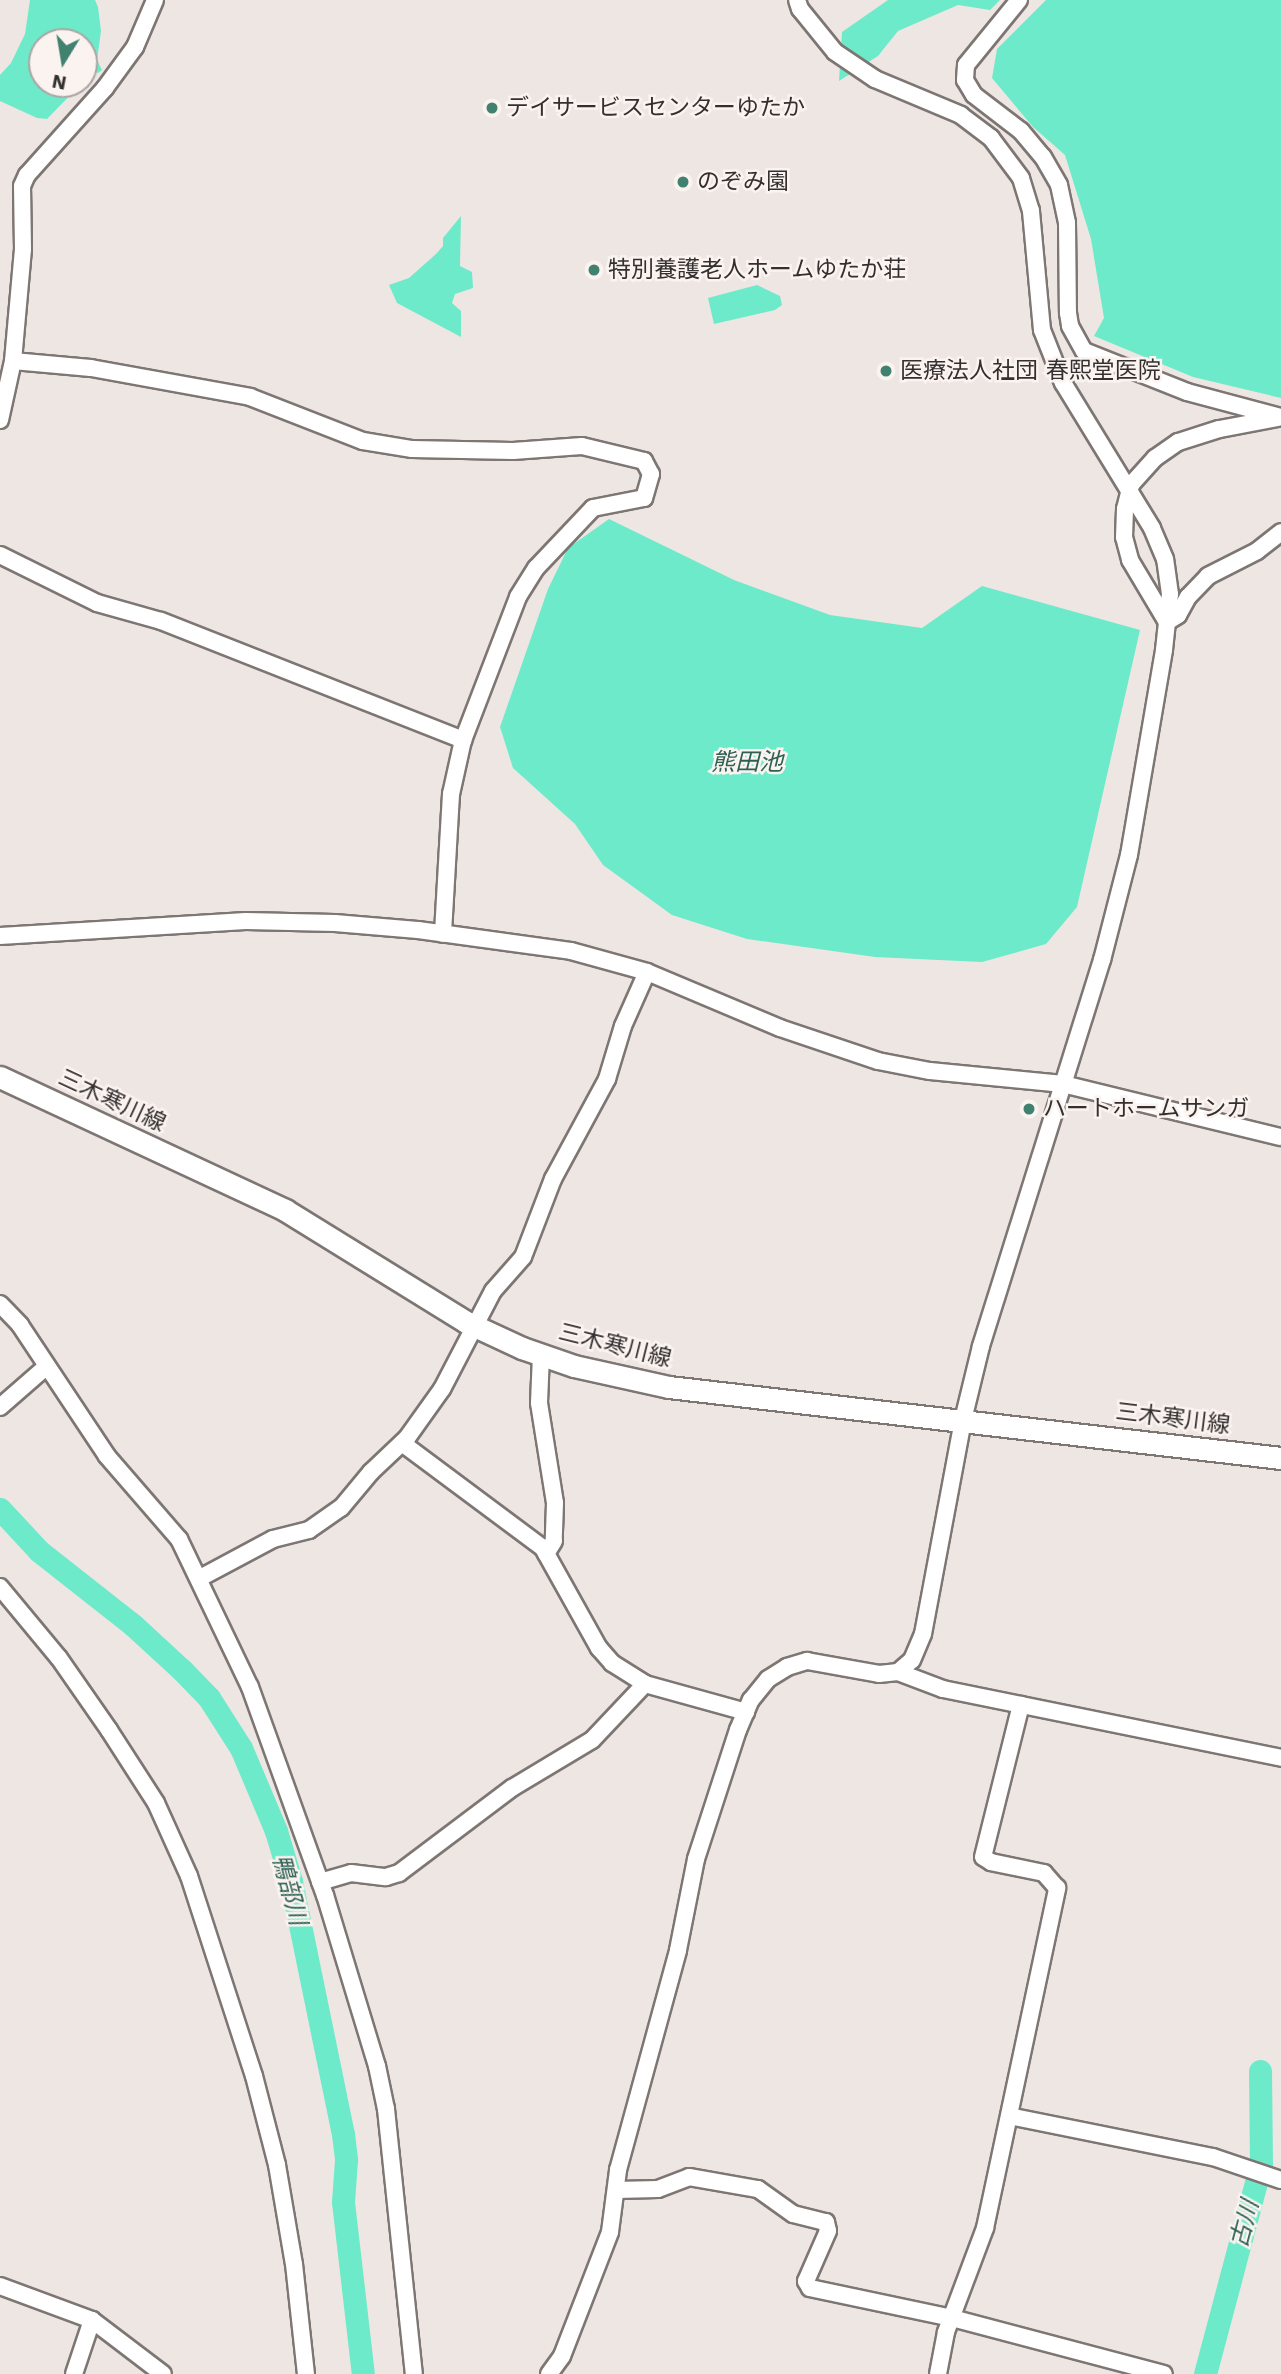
<!DOCTYPE html>
<meta charset="utf-8">
<style>
body{margin:0}
#map{position:relative;width:1281px;height:2374px;overflow:hidden;background:#eee6e3;font-family:"Work Sans","Noto Sans JP",sans-serif}
div>[style]{position:absolute}
.water>*{inset:0;background:#6deac9}
.river>*{height:23px;margin:-11.5px;padding:0 11.5px;transform-origin:11.5px;border-radius:11.5px;background:#6deac9}
.roads{filter:drop-shadow(2px 0 #7d7673) drop-shadow(-2px 0 #7d7673) drop-shadow(0 2px #7d7673) drop-shadow(0 -2px #7d7673)}
.minor>*{height:16px;margin:-8px;padding:0 8px;transform-origin:8px;border-radius:8px;background:#fff}
.major>*{height:21px;margin:-10.5px;padding:0 10.5px;transform-origin:10.5px;border-radius:10.5px;background:#fff}
.dots>*{width:19px;height:19px;translate:-50% -50%;box-sizing:border-box;border:4px solid #fbf3f0;border-radius:50%}
span{translate:-50% -50%;white-space:nowrap;text-align:center;line-height:1.15;-webkit-text-stroke:5px #fbf3f0;paint-order:stroke}
.poi-label{font-size:23px;color:#33302f}
.left{translate:0 -50%;text-align:left}
.street-label{font-size:23px;color:#33302f}
.water-label{font-size:24px;color:#2d6153;font-style:italic}
.north{position:absolute;left:28px;top:28px;width:70px;height:70px;box-sizing:border-box;background:#fbf3f0;border:2px solid #aba5a3;border-radius:50%;rotate:191deg;font-size:19px;font-weight:700;line-height:28px;text-align:center;color:#33302f}
.north::after{content:'';display:block;margin:auto;width:24px;height:32px;background:#418170;clip-path:polygon(50% 0,100% 100%,50% 72%,0 100%)}
</style>
<div id="map">
<div class="water">
<div style="clip-path:polygon(30px 0,95px 0,98px 7px,101px 31px,97px 60px,102px 70px,98px 73px,91px 71px,84px 80px,84px 42px,42px 42px,42px 84px,81px 84px,47px 119px,37px 118px,0 101px,0 75px,11px 63px,25px 34px)"></div>
<div style="clip-path:polygon(888px 0,1000px 0,990px 10px,958px 5px,898px 31px,878px 56px,839px 81px,842px 32px)"></div>
<div style="clip-path:polygon(1046px 0,1281px 0,1281px 398px,1193px 377px,1094px 336px,1104px 318px,1091px 239px,1065px 155px,1033px 127px,992px 78px,997px 49px)"></div>
<div style="clip-path:polygon(461px 216px,460px 266px,472px 272px,473px 288px,455px 294px,452px 303px,461px 311px,461px 337px,397px 303px,389px 285px,409px 278px,436px 254px,443px 246px,443px 238px)"></div>
<div style="clip-path:polygon(757px 285px,780px 296px,782px 305px,775px 310px,714px 324px,708px 298px)"></div>
<div style="clip-path:polygon(609px 519px,734px 580px,830px 615px,922px 628px,982px 586px,1140px 630px,1077px 907px,1046px 944px,982px 962px,875px 957px,747px 939px,672px 915px,603px 865px,575px 824px,513px 768px,500px 727px,548px 589px,568px 548px)"></div>
</div>
<div class="river">
<div style="left:0;top:1509px;width:57px;rotate:47.1deg"></div>
<div style="left:39px;top:1551px;width:120px;rotate:38.2deg"></div>
<div style="left:133px;top:1625px;width:67px;rotate:42.6deg"></div>
<div style="left:182px;top:1670px;width:39px;rotate:46deg"></div>
<div style="left:209px;top:1698px;width:59px;rotate:57.4deg"></div>
<div style="left:241px;top:1748px;width:90px;rotate:67.1deg"></div>
<div style="left:276px;top:1831px;width:52px;rotate:73.3deg"></div>
<div style="left:291px;top:1881px;width:258px;rotate:78.4deg"></div>
<div style="left:343px;top:2134px;width:26px;rotate:83deg"></div>
<div style="left:346px;top:2160px;width:42px;rotate:94.1deg"></div>
<div style="left:343px;top:2202px;width:173px;rotate:83.4deg"></div>
<div style="left:1205px;top:2374px;width:217px;rotate:-75.1deg"></div>
<div style="left:1261px;top:2164px;width:93px;rotate:-90.6deg"></div>
</div>
<div class="roads">
<div class="minor">
<div style="left:1019px;top:0;width:84px;rotate:129.2deg"></div>
<div style="left:966px;top:65px;width:15px;rotate:94deg"></div>
<div style="left:965px;top:80px;width:17px;rotate:59deg"></div>
<div style="left:974px;top:95px;width:59px;rotate:37.5deg"></div>
<div style="left:1021px;top:131px;width:34px;rotate:50deg"></div>
<div style="left:1043px;top:157px;width:32px;rotate:60deg"></div>
<div style="left:1059px;top:185px;width:39px;rotate:78deg"></div>
<div style="left:1067px;top:223px;width:90px;rotate:89.4deg"></div>
<div style="left:1068px;top:313px;width:13px;rotate:81deg"></div>
<div style="left:1070px;top:326px;width:29px;rotate:61deg"></div>
<div style="left:1084px;top:351px;width:111px;rotate:21.7deg"></div>
<div style="left:1187px;top:392px;width:97px;rotate:14.9deg"></div>
<div style="left:13px;top:361px;width:78px;rotate:5.1deg"></div>
<div style="left:91px;top:368px;width:162px;rotate:10.3deg"></div>
<div style="left:250px;top:397px;width:121px;rotate:21.3deg"></div>
<div style="left:363px;top:441px;width:50px;rotate:9.3deg"></div>
<div style="left:412px;top:449px;width:101px;rotate:1.1deg"></div>
<div style="left:513px;top:451px;width:69px;rotate:-4.1deg"></div>
<div style="left:582px;top:446px;width:64px;rotate:13.6deg"></div>
<div style="left:644px;top:461px;width:15px;rotate:62deg"></div>
<div style="left:651px;top:474px;width:25px;rotate:106deg"></div>
<div style="left:644px;top:498px;width:52px;rotate:168.9deg"></div>
<div style="left:593px;top:508px;width:83px;rotate:133.5deg"></div>
<div style="left:536px;top:568px;width:34px;rotate:122deg"></div>
<div style="left:518px;top:597px;width:153px;rotate:111deg"></div>
<div style="left:463px;top:740px;width:55px;rotate:102.5deg"></div>
<div style="left:451px;top:794px;width:140px;rotate:93.3deg"></div>
<div style="left:1278px;top:418px;width:60px;rotate:169.4deg"></div>
<div style="left:1219px;top:429px;width:43px;rotate:162.4deg"></div>
<div style="left:1178px;top:442px;width:28px;rotate:145deg"></div>
<div style="left:1155px;top:458px;width:36px;rotate:132deg"></div>
<div style="left:1131px;top:485px;width:25px;rotate:104deg"></div>
<div style="left:1125px;top:509px;width:28px;rotate:92deg"></div>
<div style="left:1124px;top:537px;width:24px;rotate:75deg"></div>
<div style="left:1130px;top:560px;width:72px;rotate:59.2deg"></div>
<div style="left:1167px;top:622px;width:13px;rotate:-32deg"></div>
<div style="left:1178px;top:615px;width:21px;rotate:-61deg"></div>
<div style="left:1188px;top:597px;width:29px;rotate:-46deg"></div>
<div style="left:1208px;top:576px;width:55px;rotate:-27deg"></div>
<div style="left:1257px;top:551px;width:31px;rotate:-38deg"></div>
<div style="left:0;top:420px;width:60px;rotate:-77.6deg"></div>
<div style="left:13px;top:361px;width:112px;rotate:-84.9deg"></div>
<div style="left:23px;top:249px;width:63px;rotate:-90.9deg"></div>
<div style="left:22px;top:186px;width:12px;rotate:-66deg"></div>
<div style="left:27px;top:175px;width:117px;rotate:-48.1deg"></div>
<div style="left:105px;top:88px;width:51px;rotate:-53.8deg"></div>
<div style="left:135px;top:47px;width:51px;rotate:-66.9deg"></div>
<div style="left:0;top:555px;width:108px;rotate:26.3deg"></div>
<div style="left:97px;top:603px;width:66px;rotate:15.7deg"></div>
<div style="left:161px;top:621px;width:325px;rotate:21.5deg"></div>
<div style="left:0;top:936px;width:246px;rotate:-3.5deg"></div>
<div style="left:246px;top:921px;width:89px;rotate:1.3deg"></div>
<div style="left:335px;top:923px;width:83px;rotate:4.8deg"></div>
<div style="left:418px;top:930px;width:154px;rotate:7.8deg"></div>
<div style="left:571px;top:951px;width:79px;rotate:15.4deg"></div>
<div style="left:647px;top:972px;width:144px;rotate:22.8deg"></div>
<div style="left:780px;top:1028px;width:103px;rotate:18.6deg"></div>
<div style="left:878px;top:1061px;width:53px;rotate:10.9deg"></div>
<div style="left:930px;top:1071px;width:134px;rotate:5.6deg"></div>
<div style="left:1063px;top:1084px;width:224px;rotate:13.7deg"></div>
<div style="left:0;top:1304px;width:29px;rotate:46deg"></div>
<div style="left:20px;top:1325px;width:157px;rotate:56.4deg"></div>
<div style="left:107px;top:1456px;width:110px;rotate:49.1deg"></div>
<div style="left:179px;top:1539px;width:164px;rotate:64.4deg"></div>
<div style="left:250px;top:1687px;width:221px;rotate:70.2deg"></div>
<div style="left:325px;top:1895px;width:179px;rotate:73.1deg"></div>
<div style="left:377px;top:2066px;width:44px;rotate:78.2deg"></div>
<div style="left:386px;top:2109px;width:266px;rotate:84deg"></div>
<div style="left:541px;top:1355px;width:48px;rotate:92.4deg"></div>
<div style="left:539px;top:1403px;width:101px;rotate:80.9deg"></div>
<div style="left:555px;top:1503px;width:38px;rotate:92deg"></div>
<div style="left:554px;top:1541px;width:15px;rotate:122deg"></div>
<div style="left:0;top:1407px;width:62px;rotate:-41.1deg"></div>
<div style="left:402px;top:1443px;width:176px;rotate:36.7deg"></div>
<div style="left:543px;top:1548px;width:115px;rotate:60.8deg"></div>
<div style="left:599px;top:1648px;width:20px;rotate:49deg"></div>
<div style="left:612px;top:1663px;width:39px;rotate:32deg"></div>
<div style="left:200px;top:1578px;width:83px;rotate:-28.1deg"></div>
<div style="left:273px;top:1539px;width:37px;rotate:-14deg"></div>
<div style="left:309px;top:1530px;width:39px;rotate:-35deg"></div>
<div style="left:341px;top:1508px;width:47px;rotate:-50.2deg"></div>
<div style="left:371px;top:1472px;width:50px;rotate:-43.4deg"></div>
<div style="left:407px;top:1438px;width:60px;rotate:-54.5deg"></div>
<div style="left:442px;top:1389px;width:110px;rotate:-62.5deg"></div>
<div style="left:493px;top:1291px;width:45px;rotate:-48.6deg"></div>
<div style="left:523px;top:1257px;width:84px;rotate:-69deg"></div>
<div style="left:553px;top:1179px;width:114px;rotate:-61.6deg"></div>
<div style="left:607px;top:1079px;width:55px;rotate:-73.2deg"></div>
<div style="left:623px;top:1026px;width:59px;rotate:-66deg"></div>
<div style="left:0;top:1587px;width:92px;rotate:50.3deg"></div>
<div style="left:59px;top:1658px;width:88px;rotate:55.2deg"></div>
<div style="left:109px;top:1730px;width:87px;rotate:57.2deg"></div>
<div style="left:156px;top:1803px;width:80px;rotate:65.7deg"></div>
<div style="left:189px;top:1876px;width:210px;rotate:72deg"></div>
<div style="left:254px;top:2076px;width:92px;rotate:75.5deg"></div>
<div style="left:277px;top:2165px;width:100px;rotate:80.3deg"></div>
<div style="left:294px;top:2264px;width:111px;rotate:83.8deg"></div>
<div style="left:898px;top:1672px;width:48px;rotate:20.7deg"></div>
<div style="left:943px;top:1689px;width:345px;rotate:11.5deg"></div>
<div style="left:320px;top:1882px;width:32px;rotate:-16deg"></div>
<div style="left:351px;top:1873px;width:35px;rotate:7deg"></div>
<div style="left:386px;top:1877px;width:14px;rotate:-17deg"></div>
<div style="left:399px;top:1873px;width:141px;rotate:-37deg"></div>
<div style="left:512px;top:1788px;width:93px;rotate:-31deg"></div>
<div style="left:592px;top:1740px;width:77px;rotate:-46.6deg"></div>
<div style="left:645px;top:1684px;width:105px;rotate:15.5deg"></div>
<div style="left:1009px;top:2116px;width:208px;rotate:11.4deg"></div>
<div style="left:1213px;top:2157px;width:72px;rotate:18.7deg"></div>
<div style="left:616px;top:2190px;width:42px;rotate:-1.4deg"></div>
<div style="left:658px;top:2189px;width:33px;rotate:-21deg"></div>
<div style="left:689px;top:2177px;width:70px;rotate:9.9deg"></div>
<div style="left:758px;top:2189px;width:43px;rotate:35.5deg"></div>
<div style="left:793px;top:2214px;width:34px;rotate:14deg"></div>
<div style="left:826px;top:2222px;width:9px;rotate:77deg"></div>
<div style="left:828px;top:2231px;width:55px;rotate:113.7deg"></div>
<div style="left:806px;top:2281px;width:8px;rotate:60deg"></div>
<div style="left:810px;top:2288px;width:145px;rotate:11.9deg"></div>
<div style="left:952px;top:2318px;width:219px;rotate:14.8deg"></div>
<div style="left:0;top:2286px;width:98px;rotate:20.3deg"></div>
<div style="left:92px;top:2320px;width:89px;rotate:37.3deg"></div>
<div style="left:74px;top:2374px;width:57px;rotate:-71.6deg"></div>
<div style="left:549px;top:2374px;width:22px;rotate:-54deg"></div>
<div style="left:562px;top:2356px;width:133px;rotate:-68.8deg"></div>
<div style="left:610px;top:2232px;width:63px;rotate:-82.6deg"></div>
<div style="left:618px;top:2170px;width:228px;rotate:-74.7deg"></div>
<div style="left:678px;top:1950px;width:93px;rotate:-78.8deg"></div>
<div style="left:696px;top:1859px;width:136px;rotate:-72deg"></div>
<div style="left:738px;top:1730px;width:33px;rotate:-67deg"></div>
<div style="left:751px;top:1700px;width:27px;rotate:-51deg"></div>
<div style="left:768px;top:1679px;width:22px;rotate:-32deg"></div>
<div style="left:787px;top:1667px;width:21px;rotate:-17deg"></div>
<div style="left:807px;top:1661px;width:73px;rotate:10.2deg"></div>
<div style="left:879px;top:1674px;width:19px;rotate:-6deg"></div>
<div style="left:898px;top:1672px;width:18px;rotate:-41deg"></div>
<div style="left:912px;top:1660px;width:28px;rotate:-67deg"></div>
<div style="left:923px;top:1634px;width:218px;rotate:-79.4deg"></div>
<div style="left:963px;top:1420px;width:76px;rotate:-76.3deg"></div>
<div style="left:981px;top:1346px;width:405px;rotate:-72.6deg"></div>
<div style="left:1102px;top:960px;width:108px;rotate:-75.6deg"></div>
<div style="left:1129px;top:855px;width:208px;rotate:-80.3deg"></div>
<div style="left:1164px;top:650px;width:56px;rotate:-83.9deg"></div>
<div style="left:1170px;top:594px;width:35px;rotate:-98deg"></div>
<div style="left:1165px;top:559px;width:34px;rotate:-113deg"></div>
<div style="left:1152px;top:528px;width:170px;rotate:-121.5deg"></div>
<div style="left:1063px;top:383px;width:57px;rotate:-111.6deg"></div>
<div style="left:1042px;top:330px;width:120px;rotate:-95.3deg"></div>
<div style="left:1031px;top:211px;width:34px;rotate:-107deg"></div>
<div style="left:1021px;top:178px;width:50px;rotate:-126.9deg"></div>
<div style="left:991px;top:138px;width:38px;rotate:-143deg"></div>
<div style="left:961px;top:115px;width:93px;rotate:-157.3deg"></div>
<div style="left:875px;top:79px;width:48px;rotate:-146deg"></div>
<div style="left:835px;top:52px;width:55px;rotate:-129.1deg"></div>
<div style="left:800px;top:9px;width:9px;rotate:-108deg"></div>
<div style="left:938px;top:2374px;width:43px;rotate:-79.2deg"></div>
<div style="left:946px;top:2332px;width:111px;rotate:-69.4deg"></div>
<div style="left:985px;top:2228px;width:348px;rotate:-78deg"></div>
<div style="left:1057px;top:1888px;width:20px;rotate:-131deg"></div>
<div style="left:1044px;top:1873px;width:54px;rotate:-168.3deg"></div>
<div style="left:991px;top:1862px;width:9px;rotate:-148deg"></div>
<div style="left:983px;top:1857px;width:157px;rotate:-76deg"></div>
</div>
<div class="major">
<div style="left:0;top:1077px;width:315px;rotate:25deg"></div>
<div style="left:285px;top:1210px;width:213px;rotate:31.7deg"></div>
<div style="left:466px;top:1322px;width:62px;rotate:24.9deg"></div>
<div style="left:522px;top:1348px;width:55px;rotate:19.1deg"></div>
<div style="left:574px;top:1366px;width:97px;rotate:12.5deg"></div>
<div style="left:669px;top:1387px;width:616px;rotate:6.62deg"></div>
</div>
</div>
<div class="dots">
<div style="left:492px;top:108px;background:#418170"></div>
<div style="left:683px;top:182px;background:#418170"></div>
<div style="left:594px;top:270px;background:#418170"></div>
<div style="left:886px;top:371px;background:#418170"></div>
<div style="left:1029px;top:1109px;background:#418170"></div>
</div>
<div class="poi-label">
<span class="left" style="left:506px;top:108px">デイサービスセンターゆたか</span>
<span class="left" style="left:697px;top:182px">のぞみ園</span>
<span class="left" style="left:608px;top:270px">特別養護老人ホームゆたか荘</span>
<span class="left" style="left:900px;top:371px">医療法人社団 春熙堂医院</span>
<span class="left" style="left:1043px;top:1109px">ハートホームサンガ</span>
</div>
<div class="street-label">
<span style="left:112px;top:1101px;rotate:25deg">三木寒川線</span>
<span style="left:615px;top:1346px;rotate:14deg">三木寒川線</span>
<span style="left:1173px;top:1419px;rotate:7deg">三木寒川線</span>
</div>
<div class="water-label">
<span style="left:747px;top:763px">熊田池</span>
<span style="left:289px;top:1890px;rotate:75deg">鴨部川</span>
<span style="left:1245px;top:2224px;rotate:-75deg">古川</span>
</div>
<div class="north">N</div>
</div>
